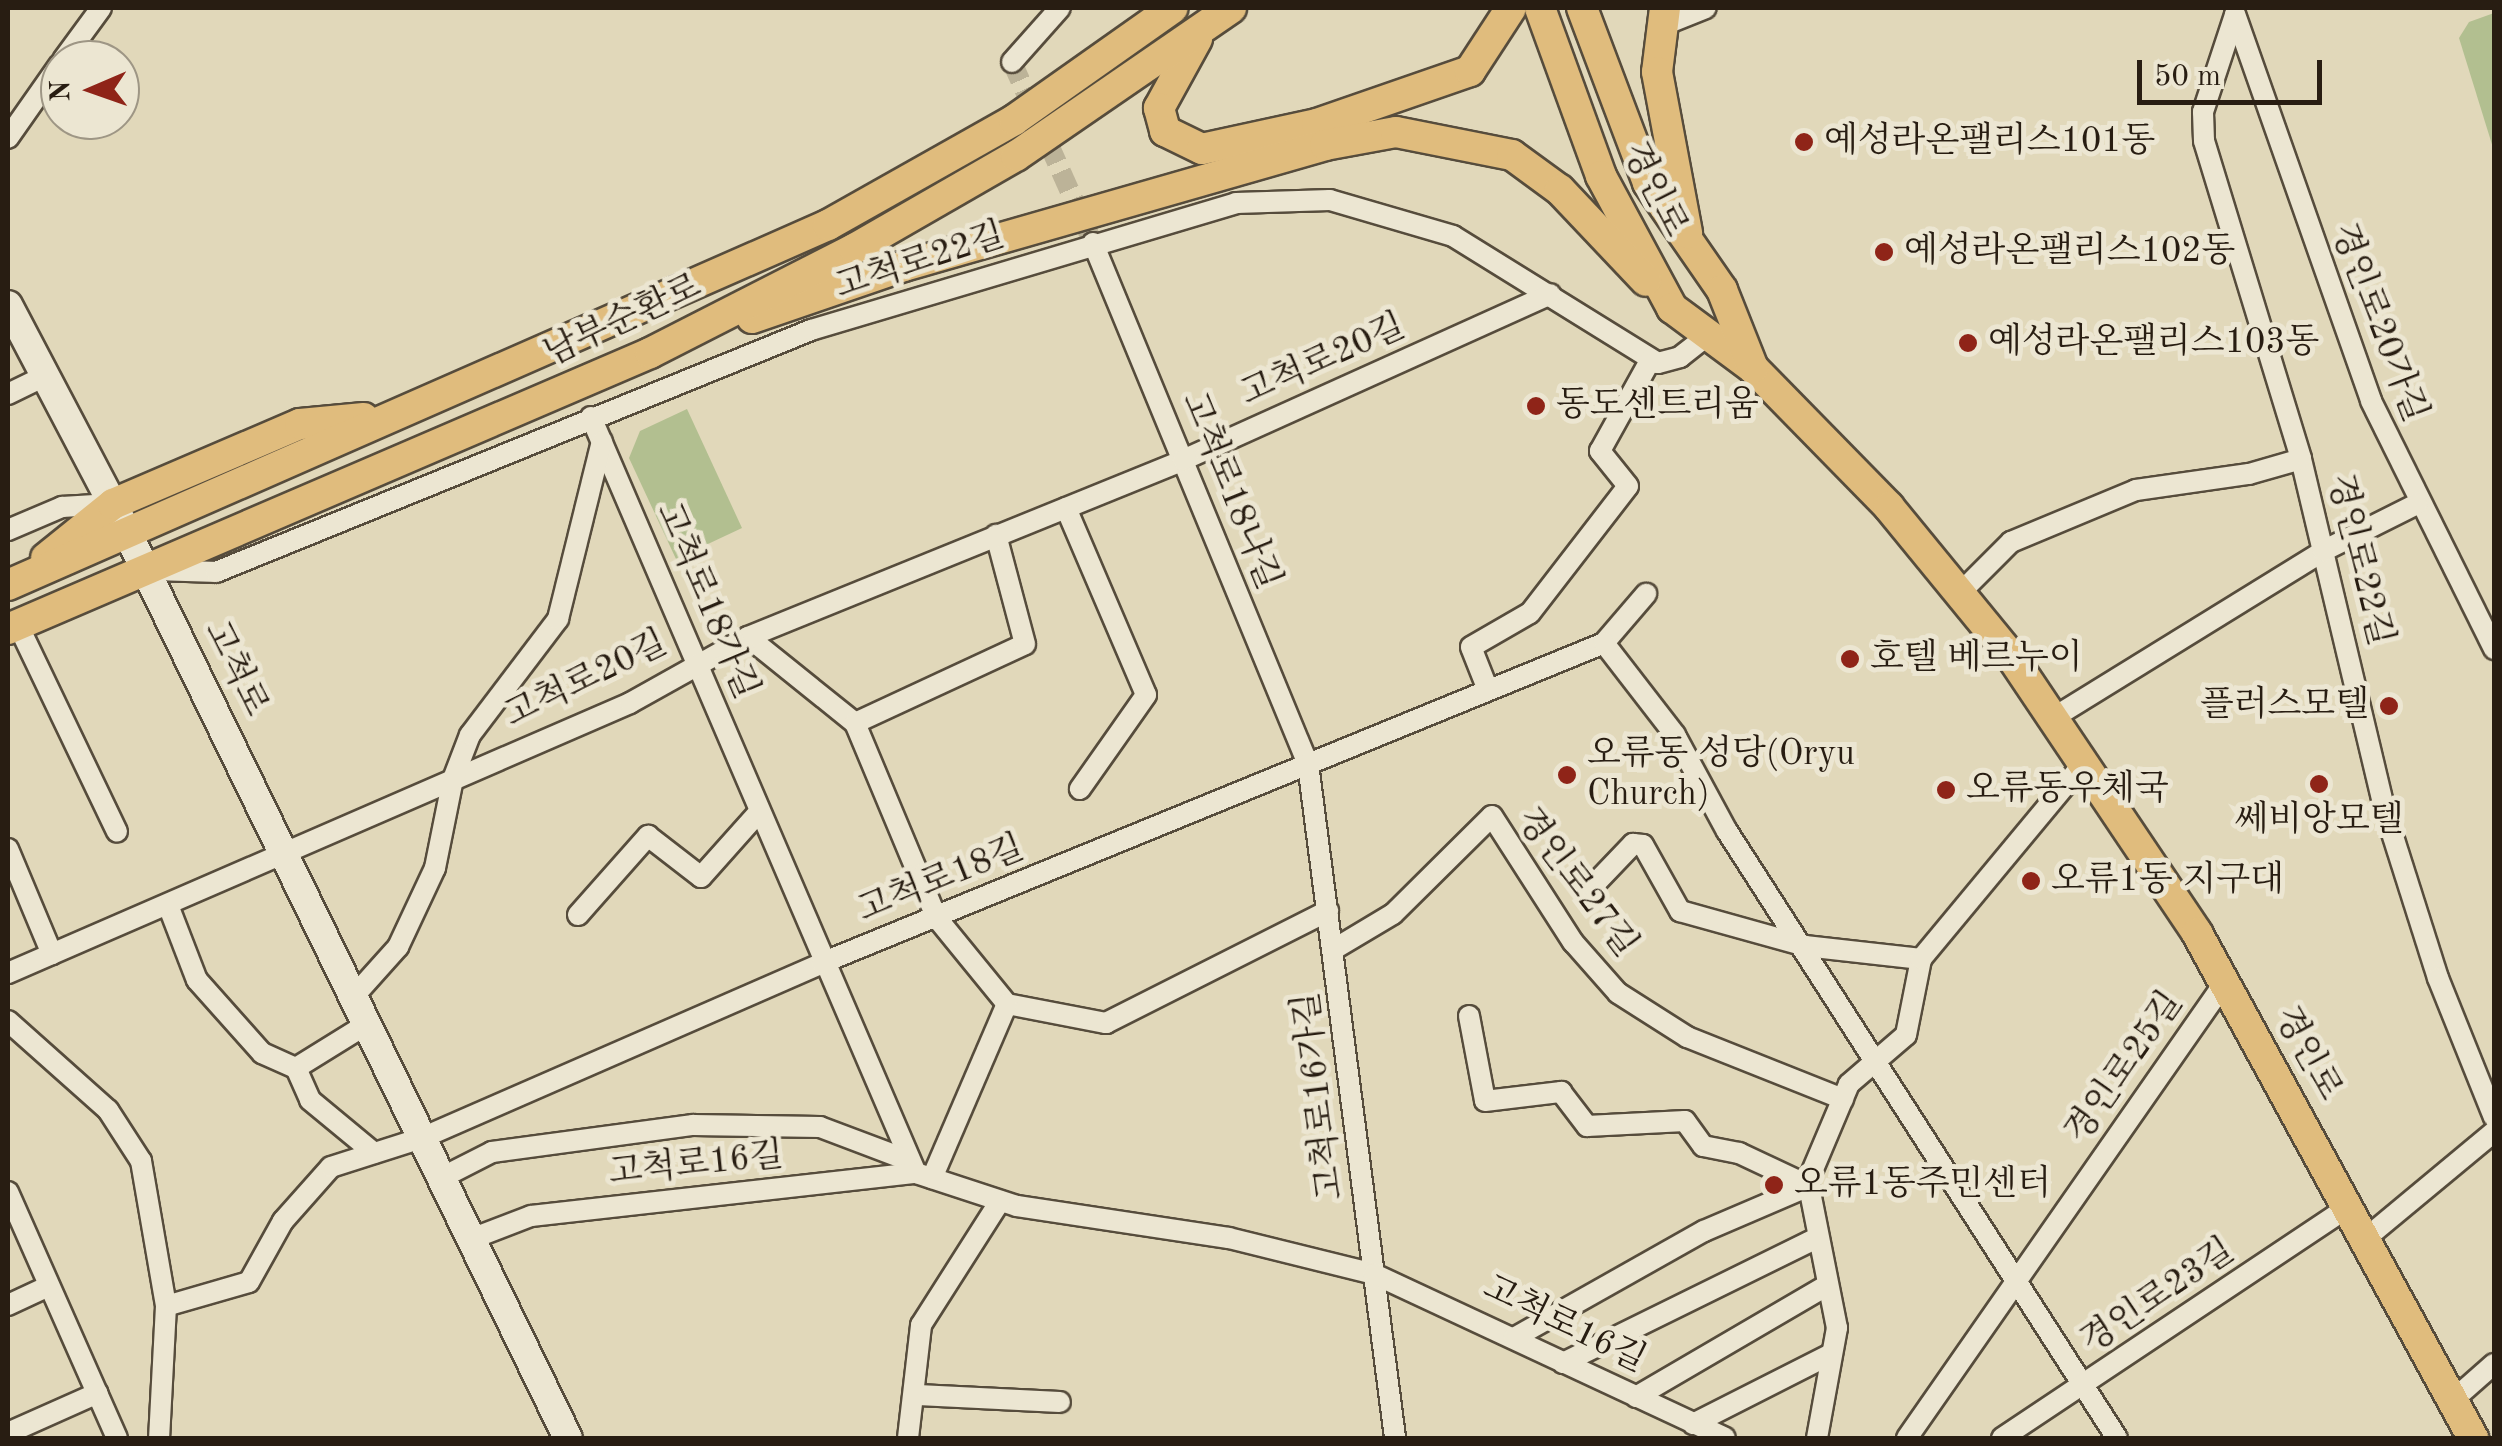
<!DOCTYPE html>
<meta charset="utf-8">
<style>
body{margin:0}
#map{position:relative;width:2502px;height:1446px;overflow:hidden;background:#e1d8ba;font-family:"Old Standard TT","Noto Serif KR",serif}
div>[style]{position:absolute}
.green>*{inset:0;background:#b2bf90}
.street-tunnel>*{height:20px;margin-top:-10px;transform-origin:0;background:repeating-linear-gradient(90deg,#bcb398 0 20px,transparent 0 30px)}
.roads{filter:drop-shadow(2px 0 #564c3c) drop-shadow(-2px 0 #564c3c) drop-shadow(0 2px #564c3c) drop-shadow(0 -2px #564c3c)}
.street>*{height:20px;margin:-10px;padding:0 10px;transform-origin:10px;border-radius:10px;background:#ece6d2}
.secondary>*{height:28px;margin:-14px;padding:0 14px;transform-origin:14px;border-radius:14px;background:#ece6d2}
.primary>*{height:30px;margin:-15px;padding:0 15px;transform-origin:15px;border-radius:15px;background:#e0bc7d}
.dots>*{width:28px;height:28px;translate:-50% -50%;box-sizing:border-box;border:5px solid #ece6d2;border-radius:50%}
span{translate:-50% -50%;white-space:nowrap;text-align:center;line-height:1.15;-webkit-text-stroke:10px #ece6d2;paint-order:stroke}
.poi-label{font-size:35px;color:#281d12}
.left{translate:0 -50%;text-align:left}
.right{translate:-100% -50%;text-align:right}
.street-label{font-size:35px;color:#281d12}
.frame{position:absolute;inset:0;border:10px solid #281d12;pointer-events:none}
.north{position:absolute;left:40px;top:40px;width:100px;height:100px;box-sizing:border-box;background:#ece6d2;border:2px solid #9e9685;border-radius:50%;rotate:268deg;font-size:28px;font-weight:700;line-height:40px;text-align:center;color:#281d12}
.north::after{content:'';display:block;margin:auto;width:35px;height:45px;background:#8f2418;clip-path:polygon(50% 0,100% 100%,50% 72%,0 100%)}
.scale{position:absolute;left:2137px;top:60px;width:185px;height:45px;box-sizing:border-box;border:5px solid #281d12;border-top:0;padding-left:12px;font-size:30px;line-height:35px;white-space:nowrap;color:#281d12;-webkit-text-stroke:8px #ece6d2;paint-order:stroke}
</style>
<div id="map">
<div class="green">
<div style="clip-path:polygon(2494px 13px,2494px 151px,2459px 38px,2469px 22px)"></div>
<div style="clip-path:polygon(687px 409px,742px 528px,676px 559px,629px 458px,640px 431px)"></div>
</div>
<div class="street-tunnel">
<div style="left:1012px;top:62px;width:198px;rotate:65.9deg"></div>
</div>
<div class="roads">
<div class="street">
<div style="left:2235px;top:14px;width:410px;rotate:70.6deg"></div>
<div style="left:2371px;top:401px;width:277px;rotate:63.6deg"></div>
<div style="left:2235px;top:15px;width:102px;rotate:108.3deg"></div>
<div style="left:2203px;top:112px;width:29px;rotate:88deg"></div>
<div style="left:2204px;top:141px;width:332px;rotate:73deg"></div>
<div style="left:2301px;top:459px;width:362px;rotate:76.6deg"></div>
<div style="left:2385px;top:811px;width:175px;rotate:72.4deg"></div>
<div style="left:2438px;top:978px;width:150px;rotate:68.1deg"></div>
<div style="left:1661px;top:26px;width:48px;rotate:-21.8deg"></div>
<div style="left:63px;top:60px;width:64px;rotate:-53.8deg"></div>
<div style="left:1012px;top:62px;width:72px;rotate:-48.4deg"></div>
<div style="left:8px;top:138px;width:90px;rotate:-54.9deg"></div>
<div style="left:1093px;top:243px;width:564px;rotate:67.58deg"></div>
<div style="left:1308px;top:764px;width:680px;rotate:82.64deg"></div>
<div style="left:8px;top:394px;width:41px;rotate:-25.9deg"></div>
<div style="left:591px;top:417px;width:823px;rotate:66.74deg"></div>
<div style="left:1066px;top:508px;width:203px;rotate:66.8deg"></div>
<div style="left:1146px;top:695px;width:115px;rotate:125.1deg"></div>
<div style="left:8px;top:530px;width:59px;rotate:-23.1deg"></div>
<div style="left:62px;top:507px;width:49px;rotate:-3.5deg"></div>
<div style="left:156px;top:570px;width:60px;rotate:1.9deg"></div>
<div style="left:216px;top:572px;width:642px;rotate:-22.13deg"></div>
<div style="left:811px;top:330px;width:444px;rotate:-16.6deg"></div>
<div style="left:1236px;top:203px;width:94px;rotate:-1.8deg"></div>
<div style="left:1330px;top:200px;width:128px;rotate:16.3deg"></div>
<div style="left:1453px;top:236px;width:241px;rotate:31.8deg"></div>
<div style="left:1658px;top:363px;width:23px;rotate:-15deg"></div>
<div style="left:1680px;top:357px;width:33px;rotate:-38deg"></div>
<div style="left:1961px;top:592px;width:71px;rotate:-45deg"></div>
<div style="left:2011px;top:542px;width:135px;rotate:-22.6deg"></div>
<div style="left:2136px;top:490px;width:114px;rotate:-8.1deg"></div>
<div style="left:2249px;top:474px;width:54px;rotate:-16.1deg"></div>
<div style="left:18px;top:625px;width:229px;rotate:64.4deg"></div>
<div style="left:748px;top:637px;width:137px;rotate:38.8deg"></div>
<div style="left:855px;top:723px;width:210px;rotate:67.3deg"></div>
<div style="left:936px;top:917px;width:112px;rotate:50.8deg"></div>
<div style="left:1007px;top:1004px;width:101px;rotate:10.9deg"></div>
<div style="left:1106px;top:1023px;width:249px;rotate:-26.8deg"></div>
<div style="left:1604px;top:643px;width:65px;rotate:-49.4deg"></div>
<div style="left:1488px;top:690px;width:46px;rotate:-111.6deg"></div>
<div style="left:1471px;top:647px;width:68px;rotate:-30deg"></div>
<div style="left:1530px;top:613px;width:160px;rotate:-52.3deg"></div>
<div style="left:1628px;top:486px;width:45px;rotate:-128.7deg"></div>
<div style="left:1600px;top:451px;width:105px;rotate:-61deg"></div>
<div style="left:2053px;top:718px;width:317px;rotate:-31.7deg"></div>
<div style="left:2323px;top:551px;width:105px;rotate:-26.6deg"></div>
<div style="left:855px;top:723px;width:187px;rotate:-24.9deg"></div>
<div style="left:1025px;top:644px;width:113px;rotate:-104.9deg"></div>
<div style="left:8px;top:849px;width:114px;rotate:67.3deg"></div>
<div style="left:1589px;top:890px;width:64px;rotate:-46.3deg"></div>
<div style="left:1633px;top:844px;width:10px;rotate:6deg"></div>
<div style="left:1643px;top:845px;width:76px;rotate:60.7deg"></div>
<div style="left:1680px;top:911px;width:130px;rotate:15.6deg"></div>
<div style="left:1805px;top:946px;width:117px;rotate:6.4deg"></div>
<div style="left:168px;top:905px;width:80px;rotate:68.9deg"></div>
<div style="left:197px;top:980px;width:98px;rotate:48.3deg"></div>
<div style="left:262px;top:1053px;width:37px;rotate:24deg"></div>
<div style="left:296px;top:1068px;width:84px;rotate:-31.8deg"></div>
<div style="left:578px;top:915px;width:106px;rotate:-48.5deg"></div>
<div style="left:648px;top:836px;width:67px;rotate:37.7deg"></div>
<div style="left:701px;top:877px;width:87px;rotate:-48.3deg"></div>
<div style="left:1336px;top:948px;width:66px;rotate:-30.8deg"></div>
<div style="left:1393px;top:914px;width:139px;rotate:-44.7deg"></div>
<div style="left:1492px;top:816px;width:150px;rotate:57.3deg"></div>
<div style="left:1573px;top:942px;width:68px;rotate:48.6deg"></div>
<div style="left:1618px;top:993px;width:82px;rotate:32.5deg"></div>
<div style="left:1687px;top:1037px;width:168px;rotate:21.7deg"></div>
<div style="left:8px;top:973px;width:678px;rotate:-23.46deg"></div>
<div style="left:630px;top:703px;width:135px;rotate:-29.2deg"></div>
<div style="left:748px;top:637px;width:470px;rotate:-22.1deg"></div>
<div style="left:1183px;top:460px;width:403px;rotate:-24.3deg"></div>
<div style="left:354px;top:996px;width:66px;rotate:-48.1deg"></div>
<div style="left:398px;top:947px;width:87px;rotate:-64.9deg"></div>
<div style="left:435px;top:868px;width:91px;rotate:-78.6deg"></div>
<div style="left:453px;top:779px;width:47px;rotate:-68.9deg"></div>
<div style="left:470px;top:735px;width:146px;rotate:-52.8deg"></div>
<div style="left:558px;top:619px;width:183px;rotate:-76.1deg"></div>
<div style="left:1469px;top:1016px;width:86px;rotate:79.3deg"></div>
<div style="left:1485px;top:1101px;width:77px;rotate:-6.8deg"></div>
<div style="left:1561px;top:1092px;width:43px;rotate:52.6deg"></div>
<div style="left:1587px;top:1126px;width:98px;rotate:-2.9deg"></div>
<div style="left:1685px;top:1121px;width:31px;rotate:54deg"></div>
<div style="left:1703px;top:1146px;width:37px;rotate:11deg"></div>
<div style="left:1739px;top:1153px;width:77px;rotate:25.2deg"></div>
<div style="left:8px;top:1021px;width:134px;rotate:41.7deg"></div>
<div style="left:108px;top:1110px;width:61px;rotate:57.1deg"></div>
<div style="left:141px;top:1161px;width:147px;rotate:80.2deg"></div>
<div style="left:166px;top:1306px;width:132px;rotate:93deg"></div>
<div style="left:296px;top:1068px;width:35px;rotate:66deg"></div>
<div style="left:310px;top:1100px;width:83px;rotate:39.6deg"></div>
<div style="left:441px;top:1178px;width:57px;rotate:-27deg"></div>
<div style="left:492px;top:1152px;width:203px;rotate:-7.7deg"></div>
<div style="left:693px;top:1125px;width:127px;rotate:0.9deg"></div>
<div style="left:820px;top:1127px;width:91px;rotate:20.6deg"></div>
<div style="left:932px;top:1178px;width:189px;rotate:-66.7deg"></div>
<div style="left:8px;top:1192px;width:269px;rotate:66.1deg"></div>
<div style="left:471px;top:1239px;width:64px;rotate:-21deg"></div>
<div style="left:531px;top:1216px;width:387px;rotate:-6.4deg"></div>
<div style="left:916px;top:1173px;width:106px;rotate:18.1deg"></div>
<div style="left:1017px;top:1206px;width:214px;rotate:8.6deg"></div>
<div style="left:1229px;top:1238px;width:149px;rotate:13.9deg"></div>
<div style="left:1374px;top:1274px;width:387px;rotate:25deg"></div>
<div style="left:2365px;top:1239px;width:168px;rotate:-39.7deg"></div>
<div style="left:8px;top:1305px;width:45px;rotate:-24.9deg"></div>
<div style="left:166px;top:1306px;width:86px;rotate:-16.1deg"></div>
<div style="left:249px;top:1282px;width:70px;rotate:-60.9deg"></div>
<div style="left:283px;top:1221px;width:72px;rotate:-48.4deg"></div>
<div style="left:331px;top:1167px;width:96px;rotate:-17.7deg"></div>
<div style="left:422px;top:1138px;width:437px;rotate:-23.6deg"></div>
<div style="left:822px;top:963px;width:845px;rotate:-22.25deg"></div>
<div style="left:1604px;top:643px;width:116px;rotate:52.3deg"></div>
<div style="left:1675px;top:735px;width:109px;rotate:61.6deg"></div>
<div style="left:1727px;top:831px;width:721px;rotate:57.28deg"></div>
<div style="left:1514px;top:1338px;width:218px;rotate:-29.4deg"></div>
<div style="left:1704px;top:1231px;width:114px;rotate:-23.2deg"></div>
<div style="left:1563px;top:1363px;width:283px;rotate:-26.2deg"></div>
<div style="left:918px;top:1395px;width:142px;rotate:2.8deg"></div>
<div style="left:1636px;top:1397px;width:222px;rotate:-30.3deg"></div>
<div style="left:2452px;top:1401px;width:56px;rotate:-41.4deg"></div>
<div style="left:1693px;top:1424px;width:155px;rotate:-26.9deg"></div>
<div style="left:8px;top:1433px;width:98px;rotate:-24deg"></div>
<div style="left:908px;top:1438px;width:114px;rotate:-83.4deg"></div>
<div style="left:921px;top:1325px;width:147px;rotate:-57.5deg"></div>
<div style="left:1817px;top:1438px;width:112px;rotate:-79.7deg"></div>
<div style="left:1837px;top:1328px;width:150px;rotate:-101.2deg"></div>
<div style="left:1808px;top:1181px;width:105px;rotate:-67.1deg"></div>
<div style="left:1849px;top:1084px;width:75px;rotate:-40.7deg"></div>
<div style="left:1906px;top:1035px;width:77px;rotate:-78.8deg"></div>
<div style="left:1921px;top:959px;width:254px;rotate:-50.3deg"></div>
<div style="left:1907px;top:1438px;width:556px;rotate:-55.11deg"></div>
<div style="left:2002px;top:1438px;width:416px;rotate:-33.7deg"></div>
</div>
<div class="secondary">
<div style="left:8px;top:305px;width:259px;rotate:62.3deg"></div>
<div style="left:128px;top:534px;width:1005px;rotate:64.05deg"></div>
</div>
<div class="primary">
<div style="left:1540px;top:8px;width:179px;rotate:70deg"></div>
<div style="left:1601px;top:176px;width:150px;rotate:61.7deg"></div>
<div style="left:1672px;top:308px;width:101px;rotate:36.5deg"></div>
<div style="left:1753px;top:368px;width:194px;rotate:45.6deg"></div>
<div style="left:1889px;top:507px;width:193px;rotate:50.7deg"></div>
<div style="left:2011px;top:656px;width:334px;rotate:56.1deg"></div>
<div style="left:2197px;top:933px;width:576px;rotate:61.34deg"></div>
<div style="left:1582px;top:8px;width:187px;rotate:69.3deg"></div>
<div style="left:1648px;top:183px;width:130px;rotate:55.3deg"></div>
<div style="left:1722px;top:290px;width:84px;rotate:68.3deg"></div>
<div style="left:1665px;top:8px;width:64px;rotate:97.1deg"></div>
<div style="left:1657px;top:72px;width:164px;rotate:79.4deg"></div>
<div style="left:1197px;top:39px;width:79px;rotate:118.8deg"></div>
<div style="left:1159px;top:108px;width:24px;rotate:75deg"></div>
<div style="left:1165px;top:131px;width:41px;rotate:25.9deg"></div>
<div style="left:1202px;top:149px;width:118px;rotate:-12.3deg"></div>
<div style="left:1317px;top:124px;width:162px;rotate:-19.1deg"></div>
<div style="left:1470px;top:71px;width:75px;rotate:-56.9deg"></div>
<div style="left:752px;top:318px;width:161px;rotate:-18.9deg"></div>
<div style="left:904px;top:266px;width:438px;rotate:-16deg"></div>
<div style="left:1325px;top:145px;width:72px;rotate:-10.4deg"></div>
<div style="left:1396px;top:132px;width:118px;rotate:11.2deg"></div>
<div style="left:1512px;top:155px;width:59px;rotate:36.1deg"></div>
<div style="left:1560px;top:190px;width:125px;rotate:46.6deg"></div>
<div style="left:46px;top:558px;width:86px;rotate:-38.9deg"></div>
<div style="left:113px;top:504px;width:203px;rotate:-23.2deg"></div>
<div style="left:300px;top:424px;width:64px;rotate:-5.4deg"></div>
<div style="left:8px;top:585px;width:896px;rotate:-23.7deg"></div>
<div style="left:828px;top:225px;width:214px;rotate:-29.4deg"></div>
<div style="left:1014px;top:120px;width:194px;rotate:-35.2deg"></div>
<div style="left:8px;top:629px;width:699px;rotate:-23.26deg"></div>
<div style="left:650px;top:353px;width:229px;rotate:-27deg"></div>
<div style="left:854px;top:249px;width:187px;rotate:-29.9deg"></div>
<div style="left:1016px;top:156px;width:261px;rotate:-34.5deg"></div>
</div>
</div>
<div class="dots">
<div style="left:1804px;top:142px;background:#8f2418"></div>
<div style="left:1884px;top:252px;background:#8f2418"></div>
<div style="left:1968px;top:343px;background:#8f2418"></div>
<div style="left:1536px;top:406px;background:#8f2418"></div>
<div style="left:1850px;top:659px;background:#8f2418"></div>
<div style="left:2389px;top:706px;background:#8f2418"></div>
<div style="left:1567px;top:775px;background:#8f2418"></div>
<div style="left:2319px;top:784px;background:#8f2418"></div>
<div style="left:1946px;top:790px;background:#8f2418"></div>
<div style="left:2031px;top:881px;background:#8f2418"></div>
<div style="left:1774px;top:1185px;background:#8f2418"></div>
</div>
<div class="poi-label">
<span class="left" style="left:1824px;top:142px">예성라온팰리스101동</span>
<span class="left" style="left:1904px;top:252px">예성라온팰리스102동</span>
<span class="left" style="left:1988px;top:343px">예성라온팰리스103동</span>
<span class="left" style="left:1556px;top:406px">동도센트리움</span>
<span class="left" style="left:1870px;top:659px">호텔 베르누이</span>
<span class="right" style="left:2369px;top:706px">플러스모텔</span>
<span class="left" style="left:1587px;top:775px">오류동 성당(Oryu<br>Church)</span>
<span class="left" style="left:1966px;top:790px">오류동우체국</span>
<span style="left:2319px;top:821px">쎄비앙모텔</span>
<span class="left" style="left:2051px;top:881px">오류1동 지구대</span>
<span class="left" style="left:1794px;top:1185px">오류1동주민센터</span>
</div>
<div class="street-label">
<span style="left:1654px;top:190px;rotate:63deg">경인로</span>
<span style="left:920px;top:262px;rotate:-18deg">고척로22길</span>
<span style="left:623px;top:321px;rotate:-25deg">남부순환로</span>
<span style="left:2378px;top:323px;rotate:69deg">경인로20가길</span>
<span style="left:1323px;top:361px;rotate:-24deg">고척로20길</span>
<span style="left:1230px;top:491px;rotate:68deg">고척로18나길</span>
<span style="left:2359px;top:560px;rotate:76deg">경인로22길</span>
<span style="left:706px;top:601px;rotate:67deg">고척로18가길</span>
<span style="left:235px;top:669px;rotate:64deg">고척로</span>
<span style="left:586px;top:680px;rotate:-26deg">고척로20길</span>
<span style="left:941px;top:880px;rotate:-22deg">고척로18길</span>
<span style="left:1576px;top:883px;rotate:53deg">경인로27길</span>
<span style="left:2307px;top:1054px;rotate:61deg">경인로</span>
<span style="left:2125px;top:1068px;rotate:-55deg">경인로25길</span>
<span style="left:1320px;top:1096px;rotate:-97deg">고척로16가길</span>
<span style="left:696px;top:1165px;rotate:-6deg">고척로16길</span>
<span style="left:2158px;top:1297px;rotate:-34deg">경인로23길</span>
<span style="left:1564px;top:1325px;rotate:26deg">고척로16길</span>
</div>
<div class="frame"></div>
<div class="north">N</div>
<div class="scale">50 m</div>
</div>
